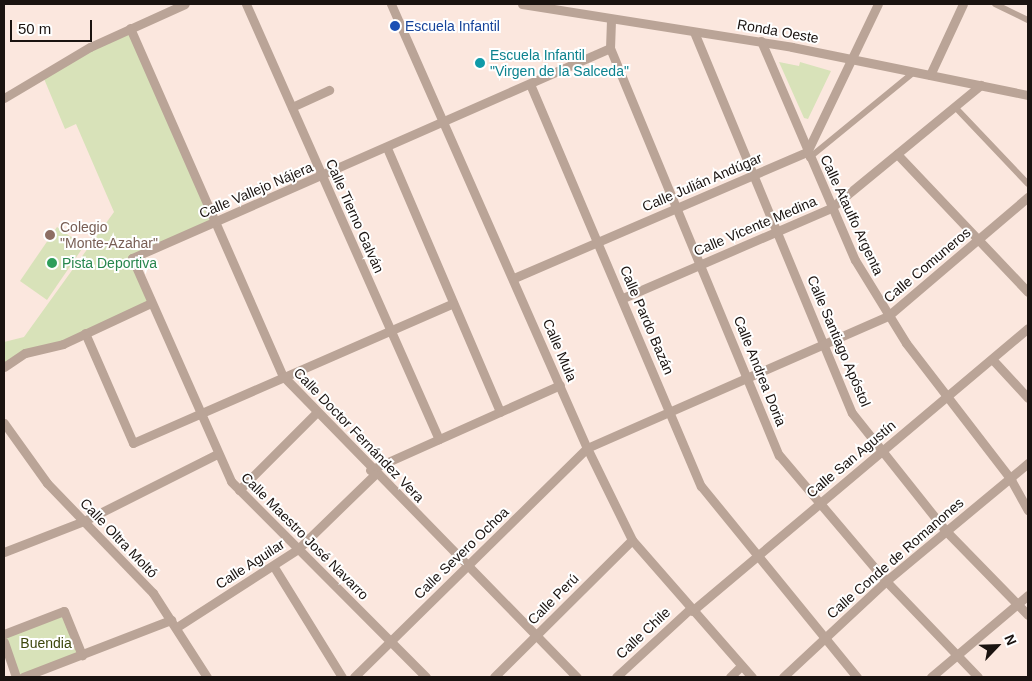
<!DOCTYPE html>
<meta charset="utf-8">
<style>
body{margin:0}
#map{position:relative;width:1032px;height:681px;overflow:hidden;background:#fbe7de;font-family:Helvetica,sans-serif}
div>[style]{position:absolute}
.green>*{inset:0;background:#d8e2b9}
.pedestrian>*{height:6px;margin:-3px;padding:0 3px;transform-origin:3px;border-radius:3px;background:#baa497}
.minor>*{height:9px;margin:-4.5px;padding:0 4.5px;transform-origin:4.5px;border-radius:4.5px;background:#baa497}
.dots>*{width:14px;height:14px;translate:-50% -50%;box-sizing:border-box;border:2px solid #fff;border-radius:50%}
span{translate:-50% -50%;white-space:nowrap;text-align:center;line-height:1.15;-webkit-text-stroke:4px #fff;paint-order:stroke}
.transit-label{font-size:14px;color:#164399}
.left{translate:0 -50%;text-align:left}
.street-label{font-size:14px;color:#1a1310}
.culture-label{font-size:14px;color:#0d838f}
.education-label{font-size:14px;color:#785e54}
.leisure-label{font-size:14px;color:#27864d}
.park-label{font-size:14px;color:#3e470c}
.frame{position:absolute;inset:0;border:5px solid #1a1310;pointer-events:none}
.north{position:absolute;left:972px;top:621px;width:50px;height:50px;-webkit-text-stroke:4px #fff;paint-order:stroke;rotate:66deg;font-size:14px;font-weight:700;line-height:20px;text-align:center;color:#1a1310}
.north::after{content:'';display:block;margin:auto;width:18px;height:22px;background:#1a1310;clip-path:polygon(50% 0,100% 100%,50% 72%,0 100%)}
.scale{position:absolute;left:10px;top:20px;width:82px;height:22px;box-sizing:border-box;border:2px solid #1a1310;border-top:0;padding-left:6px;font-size:15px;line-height:18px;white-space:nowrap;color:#1a1310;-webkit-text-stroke:4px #fff;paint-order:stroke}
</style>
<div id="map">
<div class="green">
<div style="clip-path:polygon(130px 28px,216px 223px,132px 258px,151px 303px,63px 344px,33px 350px,4px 367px,4px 342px,24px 337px,114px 212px,76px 124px,65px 129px,42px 74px)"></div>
<div style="clip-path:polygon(779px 62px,799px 66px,800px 62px,831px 71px,808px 119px,804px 118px)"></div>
<div style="clip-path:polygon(57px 227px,84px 246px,47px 300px,20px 281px)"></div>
<div style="clip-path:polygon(64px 611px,82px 655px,16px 677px,4px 634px)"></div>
</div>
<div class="pedestrian">
<div style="left:995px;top:4px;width:37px;rotate:26deg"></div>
<div style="left:955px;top:107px;width:106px;rotate:46.5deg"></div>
<div style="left:809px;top:158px;width:136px;rotate:-39.3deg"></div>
</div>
<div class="minor">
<div style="left:246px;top:4px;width:476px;rotate:66.1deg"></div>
<div style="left:391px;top:4px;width:485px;rotate:66.2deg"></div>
<div style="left:587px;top:448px;width:102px;rotate:63.9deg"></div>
<div style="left:632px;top:540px;width:182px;rotate:48.8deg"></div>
<div style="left:522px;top:4px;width:273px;rotate:9deg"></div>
<div style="left:792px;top:47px;width:241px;rotate:11.5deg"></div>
<div style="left:611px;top:20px;width:28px;rotate:92deg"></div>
<div style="left:610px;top:48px;width:441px;rotate:67.5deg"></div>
<div style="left:779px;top:455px;width:165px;rotate:49.7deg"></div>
<div style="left:886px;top:581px;width:133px;rotate:46.2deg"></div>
<div style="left:130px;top:28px;width:380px;rotate:66.3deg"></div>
<div style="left:283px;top:376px;width:421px;rotate:45.7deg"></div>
<div style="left:694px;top:32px;width:412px;rotate:67.5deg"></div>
<div style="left:852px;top:413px;width:151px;rotate:51.5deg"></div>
<div style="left:946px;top:531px;width:117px;rotate:45.7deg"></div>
<div style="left:761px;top:41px;width:238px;rotate:66.8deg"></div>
<div style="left:855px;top:260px;width:97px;rotate:58.4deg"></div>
<div style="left:906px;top:343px;width:170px;rotate:52.4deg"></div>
<div style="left:1010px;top:478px;width:37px;rotate:61deg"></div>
<div style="left:930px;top:75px;width:78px;rotate:-65.1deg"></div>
<div style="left:530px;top:84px;width:437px;rotate:67deg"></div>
<div style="left:701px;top:486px;width:247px;rotate:50.8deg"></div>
<div style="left:4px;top:98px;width:100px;rotate:-30.7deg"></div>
<div style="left:90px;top:47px;width:104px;rotate:-24.4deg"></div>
<div style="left:292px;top:107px;width:41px;rotate:-24.7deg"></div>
<div style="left:387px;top:148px;width:287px;rotate:66.8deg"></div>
<div style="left:897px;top:154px;width:190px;rotate:46.5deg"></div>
<div style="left:514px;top:278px;width:319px;rotate:-23.3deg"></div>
<div style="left:807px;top:152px;width:164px;rotate:-64.4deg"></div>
<div style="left:623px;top:298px;width:227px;rotate:-23.4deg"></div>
<div style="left:831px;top:208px;width:194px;rotate:-39.4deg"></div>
<div style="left:85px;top:333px;width:120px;rotate:66.4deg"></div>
<div style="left:133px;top:443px;width:349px;rotate:-23.6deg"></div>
<div style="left:992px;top:359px;width:53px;rotate:47.3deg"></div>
<div style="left:4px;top:367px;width:25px;rotate:-34deg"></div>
<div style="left:25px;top:353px;width:39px;rotate:-13deg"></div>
<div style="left:63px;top:344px;width:97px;rotate:-25deg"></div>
<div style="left:4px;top:423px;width:74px;rotate:54.4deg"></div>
<div style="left:47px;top:483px;width:153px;rotate:46.1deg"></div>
<div style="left:153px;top:593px;width:100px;rotate:57.3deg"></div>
<div style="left:370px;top:470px;width:208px;rotate:-24.1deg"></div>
<div style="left:239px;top:490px;width:109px;rotate:-45deg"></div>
<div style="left:4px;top:552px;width:86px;rotate:-21.2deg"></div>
<div style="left:84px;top:521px;width:149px;rotate:-26.7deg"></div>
<div style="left:274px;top:567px;width:129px;rotate:58.3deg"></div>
<div style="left:692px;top:611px;width:439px;rotate:-40.1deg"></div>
<div style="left:177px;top:627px;width:144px;rotate:-32.8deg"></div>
<div style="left:298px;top:549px;width:107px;rotate:-44.2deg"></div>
<div style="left:4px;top:634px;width:64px;rotate:-21deg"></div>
<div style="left:64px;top:611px;width:48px;rotate:67.8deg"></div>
<div style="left:4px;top:642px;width:37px;rotate:71deg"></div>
<div style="left:23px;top:677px;width:159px;rotate:-21.1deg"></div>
<div style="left:354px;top:677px;width:327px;rotate:-44.5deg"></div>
<div style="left:587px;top:448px;width:329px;rotate:-23.7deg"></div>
<div style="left:888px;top:316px;width:184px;rotate:-40.4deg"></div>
<div style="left:426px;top:677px;width:276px;rotate:-134.9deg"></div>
<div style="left:231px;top:481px;width:244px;rotate:-113.9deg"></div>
<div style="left:132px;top:258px;width:522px;rotate:-23.72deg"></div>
<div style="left:494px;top:677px;width:194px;rotate:-44.8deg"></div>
<div style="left:616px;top:677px;width:100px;rotate:-42.6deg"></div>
<div style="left:730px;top:677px;width:16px;rotate:-45deg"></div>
<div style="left:783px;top:677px;width:141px;rotate:-43deg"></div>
<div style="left:886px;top:581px;width:185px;rotate:-39.7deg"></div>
<div style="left:931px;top:677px;width:127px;rotate:-40.2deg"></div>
</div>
<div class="dots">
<div style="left:395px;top:26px;background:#1a4fb4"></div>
<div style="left:480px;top:63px;background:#0f9aa8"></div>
<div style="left:50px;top:235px;background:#8d6e63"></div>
<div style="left:52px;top:263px;background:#2e9e5b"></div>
</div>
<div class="transit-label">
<span class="left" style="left:405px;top:26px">Escuela Infantil</span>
</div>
<div class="street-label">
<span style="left:778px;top:31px;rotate:10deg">Ronda Oeste</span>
<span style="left:702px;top:182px;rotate:-23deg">Calle Julián Andúgar</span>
<span style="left:256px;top:190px;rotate:-23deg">Calle Vallejo Nájera</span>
<span style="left:852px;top:215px;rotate:65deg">Calle Ataulfo Argenta</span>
<span style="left:355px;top:216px;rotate:66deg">Calle Tierno Galván</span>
<span style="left:755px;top:226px;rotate:-23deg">Calle Vicente Medina</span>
<span style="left:927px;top:265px;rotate:-40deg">Calle Comuneros</span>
<span style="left:647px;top:320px;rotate:67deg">Calle Pardo Bazán</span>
<span style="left:839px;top:341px;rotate:67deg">Calle Santiago Apóstol</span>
<span style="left:560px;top:350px;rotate:67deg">Calle Mula</span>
<span style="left:760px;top:371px;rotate:68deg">Calle Andrea Doria</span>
<span style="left:359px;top:435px;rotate:46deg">Calle Doctor Fernández Vera</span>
<span style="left:851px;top:459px;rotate:-40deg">Calle San Agustín</span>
<span style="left:305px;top:536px;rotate:45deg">Calle Maestro José Navarro</span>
<span style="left:119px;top:538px;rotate:46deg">Calle Oltra Moltó</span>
<span style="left:461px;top:553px;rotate:-44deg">Calle Severo Ochoa</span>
<span style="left:895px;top:558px;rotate:-41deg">Calle Conde de Romanones</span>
<span style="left:250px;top:564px;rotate:-33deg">Calle Aguilar</span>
<span style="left:553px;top:599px;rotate:-45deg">Calle Perú</span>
<span style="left:643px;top:633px;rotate:-43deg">Calle Chile</span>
</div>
<div class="culture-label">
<span class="left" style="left:490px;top:63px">Escuela Infantil<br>"Virgen de la Salceda"</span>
</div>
<div class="education-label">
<span class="left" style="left:60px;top:235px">Colegio<br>"Monte-Azahar"</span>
</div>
<div class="leisure-label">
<span class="left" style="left:62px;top:263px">Pista Deportiva</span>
</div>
<div class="park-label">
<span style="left:46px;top:643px">Buendia</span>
</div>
<div class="frame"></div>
<div class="north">N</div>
<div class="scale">50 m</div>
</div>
